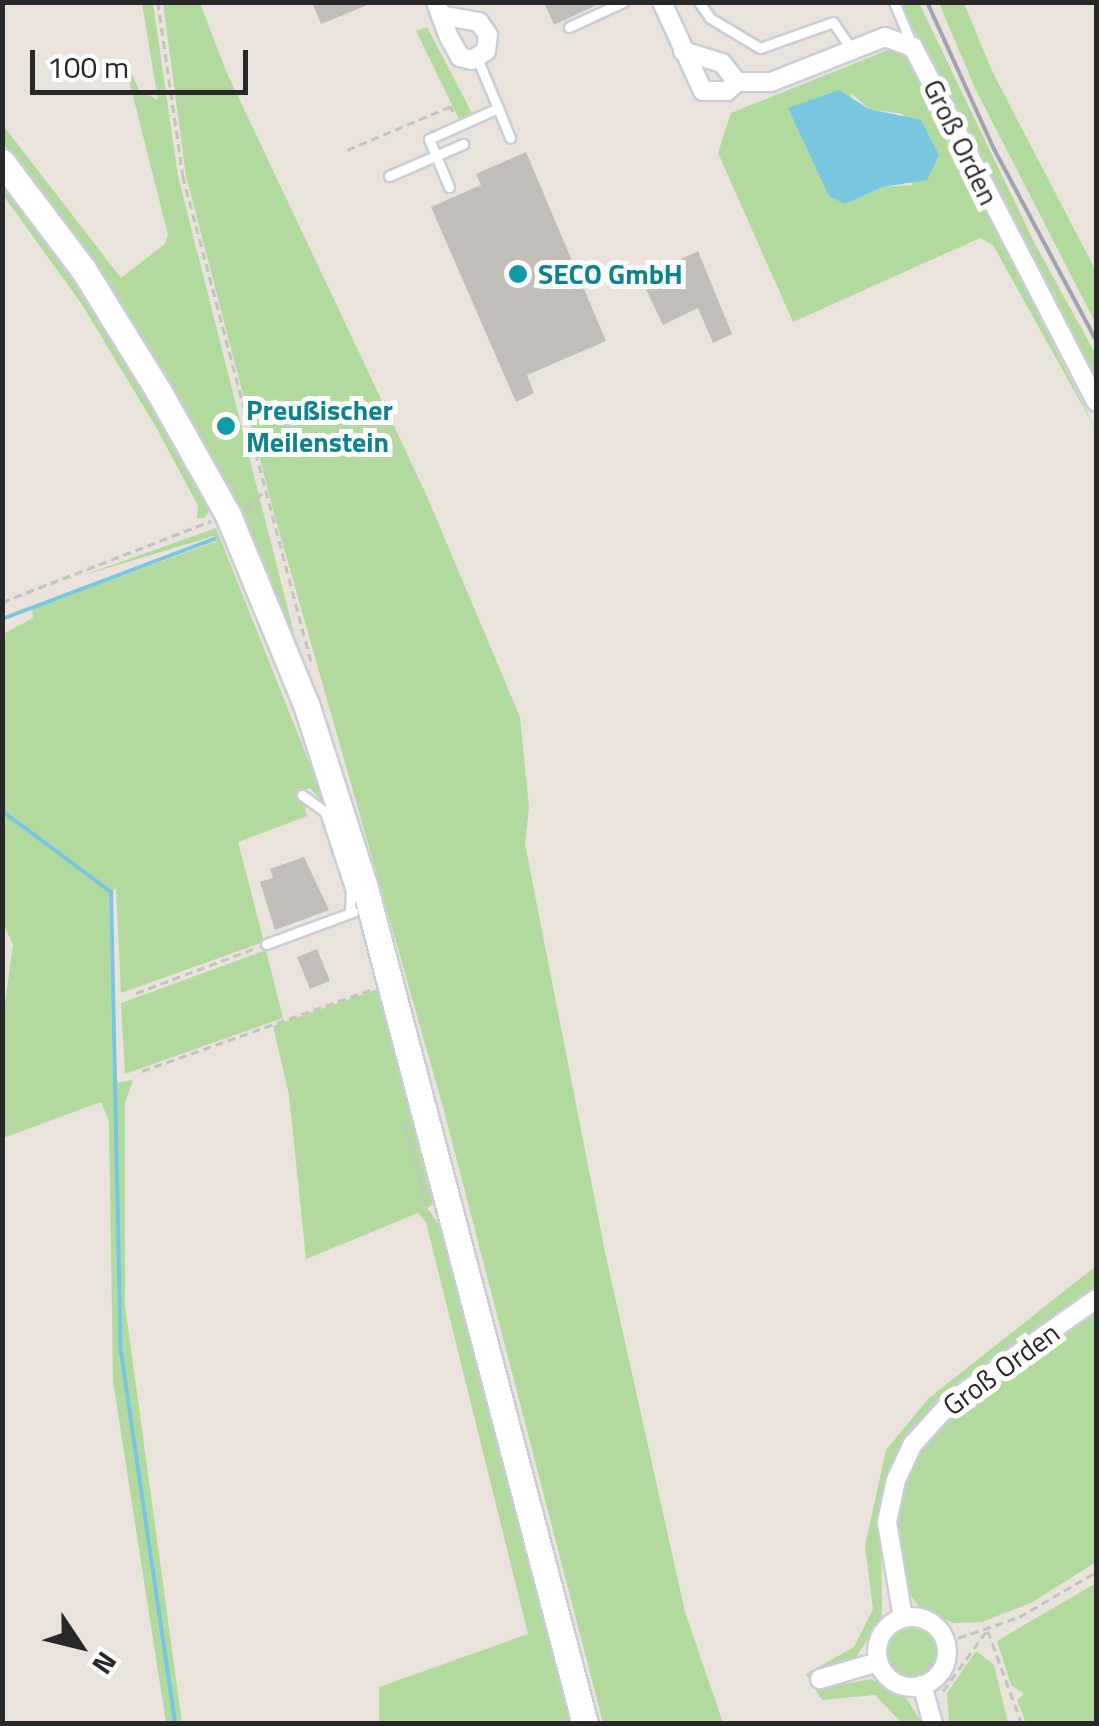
<!DOCTYPE html>
<meta charset="utf-8">
<style>
body{margin:0}
#map{position:relative;width:1099px;height:1726px;overflow:hidden;background:#e9e3db;font-family:"Titillium Web",sans-serif}
div>[style]{position:absolute}
.green>*{inset:0;background:#b3da9e}
.round{border-radius:50%}
.water>*{inset:0;background:#79c6e0}
.stream>*{height:4px;margin:-2px;padding:0 2px;transform-origin:2px;border-radius:2px;background:#79c6e0}
.building>*{inset:0;background:#c1bdb8}
.path>*{height:2.5px;margin-top:-1.25px;transform-origin:0;background:repeating-linear-gradient(90deg,#c3c3c3 0 8px,transparent 0 13px)}
.roads{filter:drop-shadow(2px 0 #cacdd8) drop-shadow(-2px 0 #cacdd8) drop-shadow(0 2px #cacdd8) drop-shadow(0 -2px #cacdd8)}
.service>*{height:9px;margin:-4.5px;padding:0 4.5px;transform-origin:4.5px;border-radius:4.5px;background:#fff}
.minor>*{height:18px;margin:-9px;padding:0 9px;transform-origin:9px;border-radius:9px;background:#fff}
.minor>.ring{margin:-9px;padding:0;box-sizing:content-box;background:none;border:18px solid #fff;border-radius:50%}
.secondary>*{height:25px;margin:-12.5px;padding:0 12.5px;transform-origin:12.5px;border-radius:12.5px;background:#fff}
.rail>*{height:4px;margin:-2px;padding:0 2px;transform-origin:2px;border-radius:2px;background:#9fa2b0}
.dots>*{width:28px;height:28px;translate:-50% -50%;box-sizing:border-box;border:5px solid #fff;border-radius:50%}
span{translate:-50% -50%;white-space:nowrap;text-align:center;line-height:1.15;-webkit-text-stroke:10px #fff;paint-order:stroke}
.street-label{font-size:28px;color:#282828}
.culture-label{font-size:28px;color:#0d838f;font-weight:700}
.left{translate:0 -50%;text-align:left}
.frame{position:absolute;inset:0;border:5px solid #282828;pointer-events:none}
.north{position:absolute;left:30px;top:1596px;width:100px;height:100px;-webkit-text-stroke:8px #fff;paint-order:stroke;rotate:125deg;font-size:28px;font-weight:700;line-height:40px;text-align:center;color:#282828}
.north::after{content:'';display:block;margin:auto;width:35px;height:45px;background:#282828;clip-path:polygon(50% 0,100% 100%,50% 72%,0 100%)}
.scale{position:absolute;left:30px;top:50px;width:218px;height:45px;box-sizing:border-box;border:5px solid #282828;border-top:0;padding-left:12px;font-size:30px;line-height:35px;white-space:nowrap;color:#282828;-webkit-text-stroke:8px #fff;paint-order:stroke}
</style>
<div id="map">
<div class="green">
<div style="clip-path:polygon(142px 3px,153px 3px,178px 176px,301px 661px,245px 525px,198px 434px,120px 301px,3px 143px,2px 124px,121px 278px,165px 244px,168px 235px,124px 60px,140px 91px,158px 100px)"></div>
<div style="clip-path:polygon(163px 3px,200px 3px,226px 71px,426px 494px,520px 717px,529px 807px,525px 844px,605px 1252px,685px 1612px,723px 1723px,603px 1723px,443px 1107px,275px 517px,186px 176px)"></div>
<div style="clip-path:polygon(900px 3px,919px 3px,1035px 244px,1096px 355px,1096px 382px)"></div>
<div style="clip-path:polygon(939px 3px,964px 3px,992px 71px,1096px 271px,1096px 324px,975px 88px)"></div>
<div style="clip-path:polygon(427px 27px,472px 113px,459px 119px,416px 31px)"></div>
<div style="clip-path:polygon(evenodd,893px 48px,910px 58px,1096px 430px,993px 245px,980px 238px,793px 322px,718px 153px,731px 113px,893px 48px,851px 93px,869px 109px,903px 114px,912px 185px,883px 187px,845px 204px,851px 93px)"></div>
<div style="clip-path:polygon(2px 182px,90px 301px,148px 395px,210px 510px,204px 518px,197px 518px,198px 506px,156px 427px,81px 303px,3px 195px)"></div>
<div style="clip-path:polygon(216px 528px,327px 807px,310px 788px,302px 791px,307px 816px,238px 842px,264px 942px,121px 993px,116px 888px,109px 893px,113px 1083px,133px 1080px,125px 1103px,125px 1305px,182px 1723px,166px 1723px,113px 1381px,109px 1121px,101px 1102px,3px 1138px,3px 1017px,13px 945px,3px 923px,3px 634px,33px 618px,32px 609px,217px 541px,214px 536px,81px 576px)"></div>
<div style="clip-path:polygon(266px 950px,283px 1018px,125px 1074px,121px 1003px)"></div>
<div style="clip-path:polygon(378px 989px,433px 1204px,427px 1208px,438px 1223px,481px 1376px,570px 1723px,379px 1723px,379px 1687px,528px 1634px,426px 1222px,418px 1213px,306px 1259px,289px 1095px,273px 1026px)"></div>
<div style="clip-path:polygon(1096px 1266px,1093px 1293px,947px 1396px,906px 1440px,881px 1500px,882px 1617px,856px 1657px,812px 1673px,818px 1689px,871px 1679px,906px 1698px,922px 1723px,902px 1723px,875px 1695px,822px 1700px,806px 1674px,854px 1647px,873px 1609px,865px 1546px,886px 1450px,929px 1398px)"></div>
<div style="clip-path:polygon(1096px 1309px,1096px 1562px,1031px 1603px,982px 1622px,953px 1623px,920px 1608px,903px 1585px,892px 1528px,903px 1480px,920px 1447px,956px 1407px)"></div>
<div style="clip-path:polygon(1096px 1583px,1096px 1723px,1026px 1723px,1017px 1700px,1024px 1694px,1011px 1685px,997px 1641px)"></div>
<div class="round" style="left:887px;top:1627px;width:50px;height:50px"></div>
<div style="clip-path:polygon(976px 1651px,994px 1665px,1008px 1723px,949px 1723px,947px 1693px)"></div>
</div>
<div class="water">
<div style="clip-path:polygon(839px 90px,869px 109px,921px 120px,939px 155px,927px 180px,883px 187px,845px 204px,829px 196px,788px 108px)"></div>
</div>
<div class="stream">
<div style="left:2px;top:619px;width:227px;rotate:-20.7deg"></div>
<div style="left:2px;top:811px;width:136px;rotate:36.6deg"></div>
<div style="left:111px;top:892px;width:460px;rotate:88.8deg"></div>
<div style="left:121px;top:1352px;width:376px;rotate:81.7deg"></div>
</div>
<div class="building">
<div style="clip-path:polygon(312px 2px,372px 2px,372px 3px,321px 24px)"></div>
<div style="clip-path:polygon(544px 2px,603px 2px,554px 25px)"></div>
<div style="clip-path:polygon(526px 152px,606px 341px,527px 375px,534px 393px,516px 402px,431px 207px,481px 185px,476px 174px)"></div>
<div style="clip-path:polygon(698px 251px,732px 334px,713px 343px,698px 308px,663px 325px,645px 287px,686px 269px,681px 259px)"></div>
<div style="clip-path:polygon(304px 857px,329px 910px,275px 930px,260px 882px,273px 878px,270px 869px)"></div>
<div style="clip-path:polygon(317px 949px,330px 981px,310px 989px,297px 957px)"></div>
</div>
<div class="path">
<div style="left:158px;top:2px;width:176px;rotate:81.8deg"></div>
<div style="left:183px;top:176px;width:502px;rotate:75.22deg"></div>
<div style="left:347px;top:150px;width:113px;rotate:-22.9deg"></div>
<div style="left:451px;top:106px;width:6px;rotate:72deg"></div>
<div style="left:247px;top:508px;width:21px;rotate:-45deg"></div>
<div style="left:2px;top:602px;width:224px;rotate:-21.2deg"></div>
<div style="left:136px;top:993px;width:128px;rotate:-20.6deg"></div>
<div style="left:142px;top:1071px;width:244px;rotate:-19.6deg"></div>
<div style="left:405px;top:1124px;width:94px;rotate:74.6deg"></div>
<div style="left:988px;top:1631px;width:99px;rotate:69.9deg"></div>
<div style="left:946px;top:1642px;width:77px;rotate:-18.9deg"></div>
<div style="left:1019px;top:1617px;width:89px;rotate:-30.3deg"></div>
<div style="left:943px;top:1691px;width:75px;rotate:-54.2deg"></div>
</div>
<div class="roads">
<div class="service">
<div style="left:699px;top:2px;width:19px;rotate:55deg"></div>
<div style="left:710px;top:18px;width:58px;rotate:31deg"></div>
<div style="left:760px;top:48px;width:77px;rotate:-19.6deg"></div>
<div style="left:833px;top:22px;width:32px;rotate:56deg"></div>
<div style="left:894px;top:2px;width:47px;rotate:67.3deg"></div>
<div style="left:569px;top:27px;width:60px;rotate:-24.8deg"></div>
<div style="left:498px;top:108px;width:32px;rotate:68deg"></div>
<div style="left:389px;top:176px;width:81px;rotate:-23.4deg"></div>
<div style="left:449px;top:187px;width:52px;rotate:-112.6deg"></div>
<div style="left:429px;top:139px;width:76px;rotate:-24.2deg"></div>
<div style="left:498px;top:108px;width:54px;rotate:-112.8deg"></div>
<div style="left:302px;top:795px;width:29px;rotate:36deg"></div>
<div style="left:325px;top:812px;width:83px;rotate:71.8deg"></div>
<div style="left:351px;top:891px;width:21px;rotate:93deg"></div>
<div style="left:266px;top:944px;width:93px;rotate:-20.2deg"></div>
</div>
<div class="minor">
<div style="left:436px;top:2px;width:37px;rotate:70deg"></div>
<div style="left:449px;top:37px;width:23px;rotate:61deg"></div>
<div style="left:460px;top:57px;width:12px;rotate:14deg"></div>
<div style="left:472px;top:60px;width:17px;rotate:-33deg"></div>
<div style="left:486px;top:51px;width:16px;rotate:-83deg"></div>
<div style="left:488px;top:35px;width:16px;rotate:-125deg"></div>
<div style="left:479px;top:22px;width:39px;rotate:-170deg"></div>
<div style="left:662px;top:2px;width:98px;rotate:65.3deg"></div>
<div style="left:703px;top:91px;width:24px"></div>
<div style="left:727px;top:91px;width:13px;rotate:-42deg"></div>
<div style="left:683px;top:51px;width:41px;rotate:17.1deg"></div>
<div style="left:722px;top:63px;width:24px;rotate:52deg"></div>
<div style="left:737px;top:82px;width:34px"></div>
<div style="left:771px;top:82px;width:123px;rotate:-21.5deg"></div>
<div style="left:885px;top:37px;width:30px;rotate:20deg"></div>
<div style="left:913px;top:47px;width:399px;rotate:62.7deg"></div>
<div class="ring" style="left:877px;top:1617px;width:52px;height:52px"></div>
<div style="left:903px;top:1618px;width:97px;rotate:-99.5deg"></div>
<div style="left:887px;top:1522px;width:43px;rotate:-77.9deg"></div>
<div style="left:896px;top:1480px;width:40px;rotate:-65deg"></div>
<div style="left:913px;top:1444px;width:58px;rotate:-47.8deg"></div>
<div style="left:952px;top:1401px;width:176px;rotate:-35.3deg"></div>
<div style="left:820px;top:1679px;width:60px;rotate:-16.3deg"></div>
<div style="left:922px;top:1685px;width:41px;rotate:74.2deg"></div>
</div>
<div class="secondary">
<div style="left:2px;top:162px;width:134px;rotate:52.9deg"></div>
<div style="left:83px;top:269px;width:145px;rotate:58.3deg"></div>
<div style="left:159px;top:392px;width:141px;rotate:60.7deg"></div>
<div style="left:228px;top:515px;width:204px;rotate:67.6deg"></div>
<div style="left:306px;top:704px;width:193px;rotate:72.2deg"></div>
<div style="left:365px;top:888px;width:864px;rotate:75.26deg"></div>
</div>
</div>
<div class="rail">
<div style="left:927px;top:2px;width:162px;rotate:65.5deg"></div>
<div style="left:994px;top:149px;width:217px;rotate:61.9deg"></div>
</div>
<div class="dots">
<div style="left:518px;top:274px;background:#0f9aa8"></div>
<div style="left:226px;top:426px;background:#0f9aa8"></div>
</div>
<div class="street-label">
<span style="left:961px;top:142px;rotate:64deg">Groß Orden</span>
<span style="left:1001px;top:1369px;rotate:-36deg">Groß Orden</span>
</div>
<div class="culture-label">
<span class="left" style="left:538px;top:274px">SECO GmbH</span>
<span class="left" style="left:246px;top:426px">Preußischer<br>Meilenstein</span>
</div>
<div class="frame"></div>
<div class="north">N</div>
<div class="scale">100 m</div>
</div>
